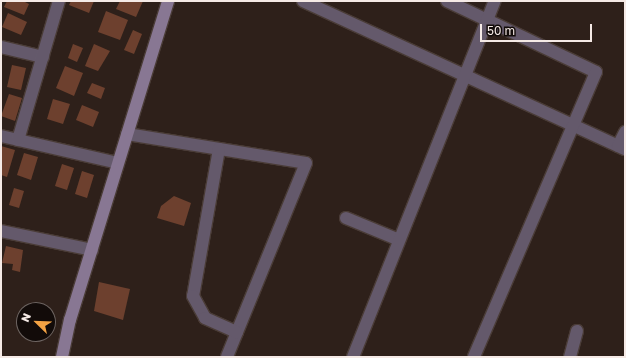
<!DOCTYPE html>
<style>
body{margin:0}
#map{position:relative;width:626px;height:358px;overflow:hidden;background:#2e201a;font-family:"Golos Text",sans-serif}
div>[style]{position:absolute}
.building>*{inset:0;background:#6d402e}
.roads{filter:drop-shadow(1px 0 #4a3c37) drop-shadow(-1px 0 #4a3c37) drop-shadow(0 1px #4a3c37) drop-shadow(0 -1px #4a3c37)}
.street>*{height:12px;margin:-6px;padding:0 6px;transform-origin:6px;border-radius:6px;background:#64596b}
.secondary>*{height:12px;margin:-6px;padding:0 6px;transform-origin:6px;border-radius:6px;background:#887793}
span{translate:-50% -50%;white-space:nowrap;text-align:center;line-height:1.15;-webkit-text-stroke:3px #120b09;paint-order:stroke}
.frame{position:absolute;inset:0;border:2px solid #f5eae6;pointer-events:none}
.north{position:absolute;left:16px;top:302px;width:40px;height:40px;box-sizing:border-box;background:#120b09;border:1px solid #6d6461;border-radius:50%;rotate:293deg;font-size:11px;font-weight:700;line-height:16px;text-align:center;color:#f5eae6}
.north::after{content:'';display:block;margin:auto;width:14px;height:18px;background:#f4a344;clip-path:polygon(50% 0,100% 100%,50% 72%,0 100%)}
.scale{position:absolute;left:480px;top:24px;width:112px;height:18px;box-sizing:border-box;border:2px solid #f5eae6;border-top:0;padding-left:5px;font-size:12px;line-height:14px;white-space:nowrap;color:#f5eae6;-webkit-text-stroke:3px #120b09;paint-order:stroke}
</style>
<div id="map">
<div class="building">
<div style="clip-path:polygon(7px 1px,23px 1px,29px 4px,24px 15px,4px 7px)"></div>
<div style="clip-path:polygon(71px 1px,94px 1px,89px 13px,69px 5px)"></div>
<div style="clip-path:polygon(120px 1px,143px 1px,136px 17px,116px 9px)"></div>
<div style="clip-path:polygon(106px 11px,128px 20px,120px 40px,98px 32px)"></div>
<div style="clip-path:polygon(8px 13px,27px 22px,21px 35px,2px 27px)"></div>
<div style="clip-path:polygon(133px 30px,142px 34px,134px 54px,124px 50px)"></div>
<div style="clip-path:polygon(73px 44px,83px 48px,77px 62px,68px 58px)"></div>
<div style="clip-path:polygon(94px 44px,110px 51px,98px 71px,85px 66px)"></div>
<div style="clip-path:polygon(12px 65px,26px 68px,21px 90px,7px 87px)"></div>
<div style="clip-path:polygon(65px 66px,83px 73px,74px 96px,56px 88px)"></div>
<div style="clip-path:polygon(92px 83px,105px 88px,101px 99px,87px 93px)"></div>
<div style="clip-path:polygon(9px 94px,22px 98px,15px 121px,1px 116px)"></div>
<div style="clip-path:polygon(53px 99px,70px 104px,63px 124px,47px 119px)"></div>
<div style="clip-path:polygon(82px 105px,99px 112px,93px 127px,76px 120px)"></div>
<div style="clip-path:polygon(1px 146px,15px 150px,7px 177px,1px 175px)"></div>
<div style="clip-path:polygon(24px 153px,38px 157px,31px 180px,17px 175px)"></div>
<div style="clip-path:polygon(62px 164px,74px 168px,67px 190px,55px 186px)"></div>
<div style="clip-path:polygon(82px 171px,94px 175px,87px 198px,75px 194px)"></div>
<div style="clip-path:polygon(14px 188px,24px 191px,19px 208px,9px 205px)"></div>
<div style="clip-path:polygon(174px 196px,191px 203px,184px 226px,157px 218px,161px 206px)"></div>
<div style="clip-path:polygon(6px 246px,23px 250px,20px 272px,12px 270px,13px 264px,2px 263px)"></div>
<div style="clip-path:polygon(99px 282px,130px 289px,123px 320px,94px 311px)"></div>
</div>
<div class="roads">
<div class="street">
<div style="left:303px;top:1px;width:354px;rotate:24.7deg"></div>
<div style="left:447px;top:1px;width:165px;rotate:25.5deg"></div>
<div style="left:596px;top:72px;width:310px;rotate:113.2deg"></div>
<div style="left:1px;top:47px;width:43px;rotate:13.4deg"></div>
<div style="left:127px;top:134px;width:181px;rotate:9.2deg"></div>
<div style="left:306px;top:163px;width:209px;rotate:112.2deg"></div>
<div style="left:1px;top:136px;width:120px;rotate:13deg"></div>
<div style="left:18px;top:140px;width:145px;rotate:-73.6deg"></div>
<div style="left:618px;top:146px;width:16px;rotate:-63deg"></div>
<div style="left:219px;top:149px;width:149px;rotate:100deg"></div>
<div style="left:193px;top:296px;width:25px;rotate:61deg"></div>
<div style="left:205px;top:318px;width:35px;rotate:24deg"></div>
<div style="left:346px;top:218px;width:57px;rotate:22.5deg"></div>
<div style="left:1px;top:231px;width:93px;rotate:11.8deg"></div>
<div style="left:353px;top:357px;width:383px;rotate:-68.3deg"></div>
<div style="left:570px;top:357px;width:27px;rotate:-75deg"></div>
</div>
<div class="secondary">
<div style="left:62px;top:357px;width:38px;rotate:-78deg"></div>
<div style="left:70px;top:320px;width:334px;rotate:-72.9deg"></div>
</div>
</div>
<div class="frame"></div>
<div class="north">N</div>
<div class="scale">50 m</div>
</div>
